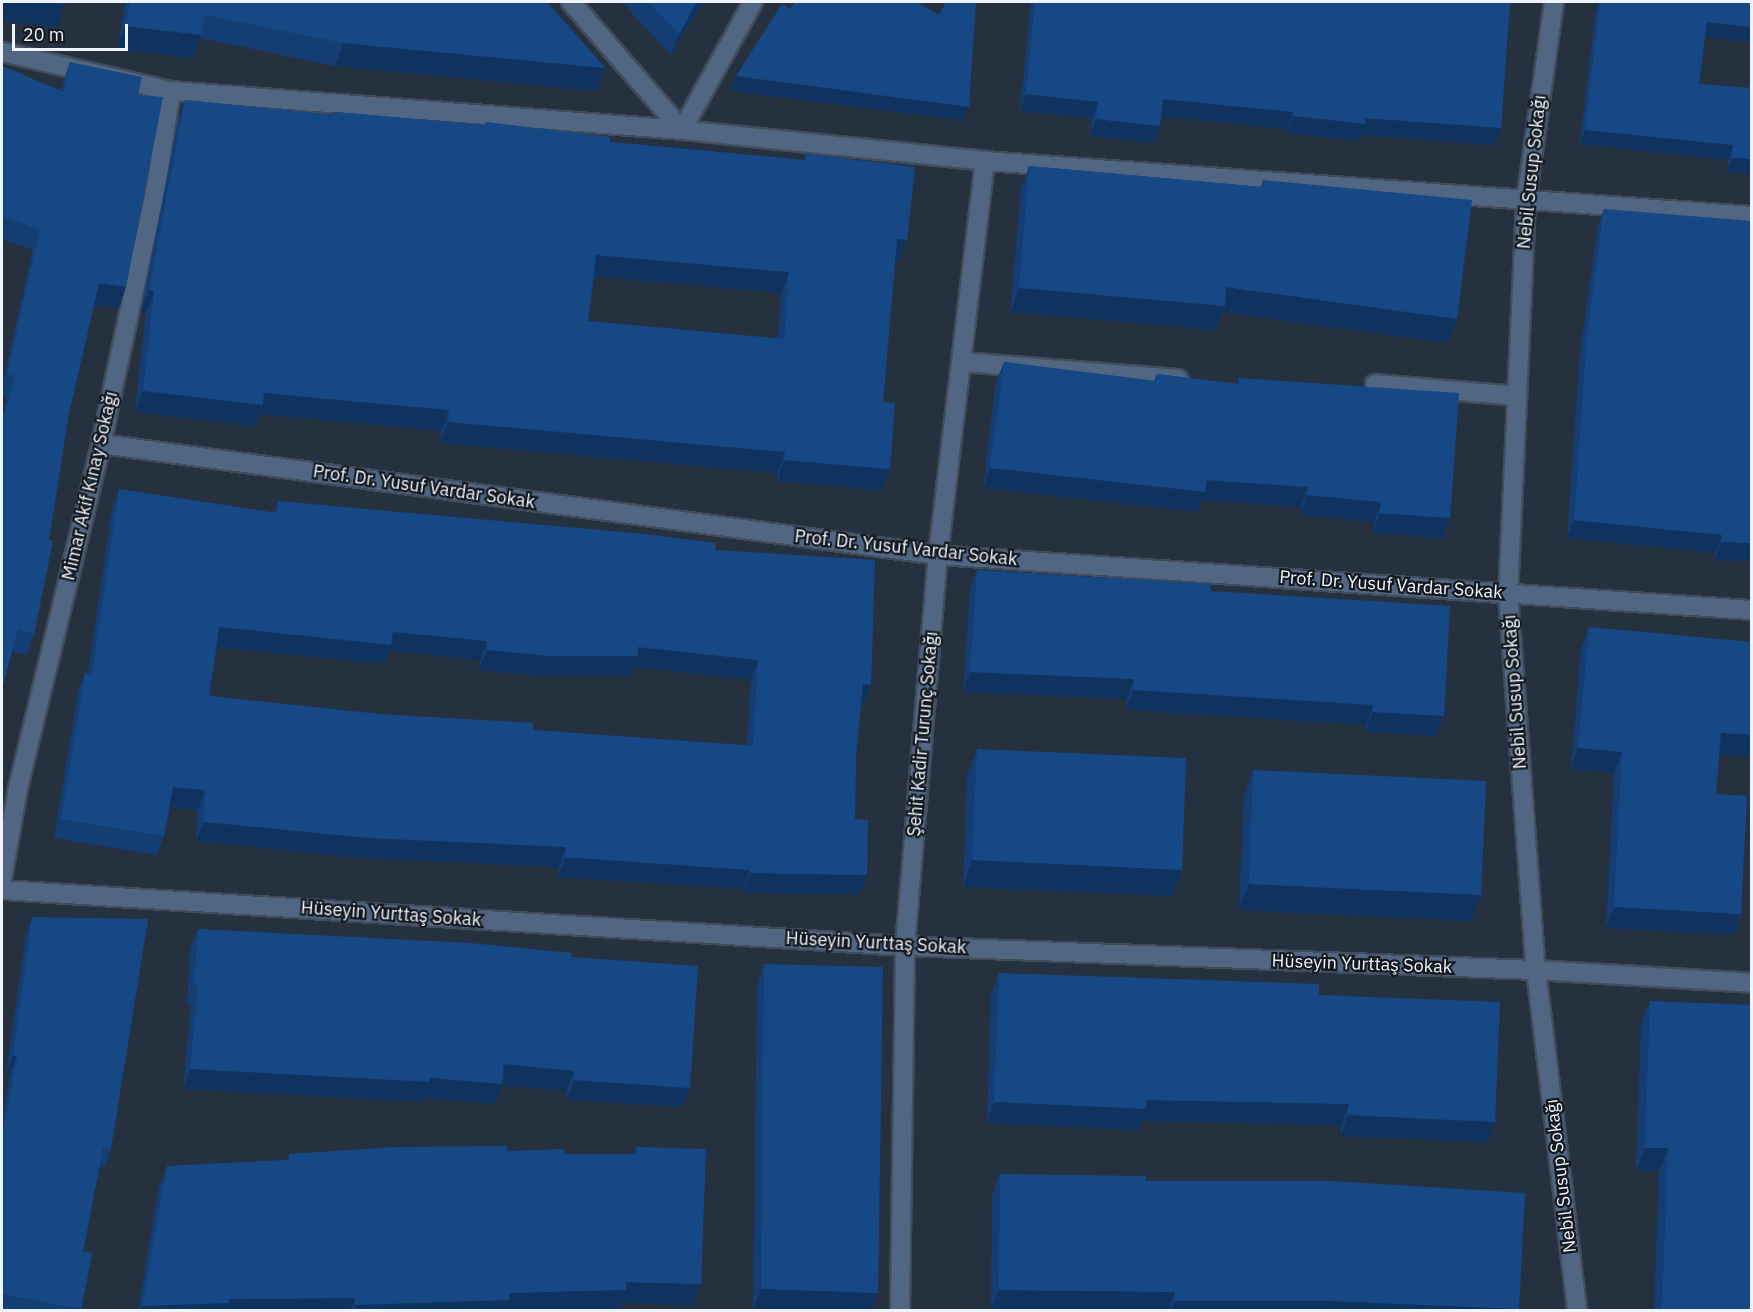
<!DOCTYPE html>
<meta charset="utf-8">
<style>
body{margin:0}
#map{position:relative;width:1753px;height:1312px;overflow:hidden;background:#263140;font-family:"IBM Plex Sans",sans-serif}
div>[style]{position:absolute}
.roads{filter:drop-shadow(2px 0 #424c5b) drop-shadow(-2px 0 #424c5b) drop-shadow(0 2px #424c5b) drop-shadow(0 -2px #424c5b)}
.minor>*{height:18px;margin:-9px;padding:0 9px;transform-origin:9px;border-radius:9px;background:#516682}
.wall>*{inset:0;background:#143e73}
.shaded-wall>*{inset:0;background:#10325e}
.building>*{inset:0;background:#174886}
span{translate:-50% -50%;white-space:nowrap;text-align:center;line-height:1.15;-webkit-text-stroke:4.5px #14191f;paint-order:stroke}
.street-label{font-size:18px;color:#eef5ff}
.frame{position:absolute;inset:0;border:3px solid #eef5ff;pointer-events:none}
.scale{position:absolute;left:12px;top:24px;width:116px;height:27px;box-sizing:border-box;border:3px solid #eef5ff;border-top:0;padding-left:8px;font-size:18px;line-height:21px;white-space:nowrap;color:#eef5ff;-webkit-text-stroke:4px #14191f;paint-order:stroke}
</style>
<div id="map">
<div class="roads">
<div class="minor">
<div style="left:571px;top:2px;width:169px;rotate:49.1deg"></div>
<div style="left:682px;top:130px;width:146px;rotate:-61deg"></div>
<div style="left:1554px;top:2px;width:201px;rotate:98deg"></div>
<div style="left:1526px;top:201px;width:392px;rotate:92.6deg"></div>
<div style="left:1508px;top:593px;width:378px;rotate:85.8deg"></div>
<div style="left:1536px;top:970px;width:342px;rotate:83.1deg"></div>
<div style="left:2px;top:52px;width:173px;rotate:13deg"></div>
<div style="left:171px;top:91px;width:512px;rotate:4.36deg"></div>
<div style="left:682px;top:130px;width:305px;rotate:5.8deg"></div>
<div style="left:985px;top:161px;width:769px;rotate:4.1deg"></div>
<div style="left:962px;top:362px;width:217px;rotate:4.5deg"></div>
<div style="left:1375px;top:384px;width:143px;rotate:4.8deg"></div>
<div style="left:101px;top:444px;width:844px;rotate:7.55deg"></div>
<div style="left:938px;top:555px;width:816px;rotate:3.87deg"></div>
<div style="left:2px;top:879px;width:92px;rotate:-80deg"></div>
<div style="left:18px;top:788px;width:354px;rotate:-76.4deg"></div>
<div style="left:101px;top:444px;width:262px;rotate:-77.9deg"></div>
<div style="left:156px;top:188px;width:98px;rotate:-81.2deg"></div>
<div style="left:2px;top:890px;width:905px;rotate:3.55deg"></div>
<div style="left:905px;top:946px;width:631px;rotate:2.18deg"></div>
<div style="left:1536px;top:970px;width:216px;rotate:3.4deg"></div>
<div style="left:900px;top:1310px;width:364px;rotate:-89.2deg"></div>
<div style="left:905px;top:946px;width:392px;rotate:-85.2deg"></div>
<div style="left:938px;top:555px;width:397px;rotate:-83.2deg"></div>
</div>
</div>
<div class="wall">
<div style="clip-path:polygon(126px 2px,547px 2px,605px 68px,597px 91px,335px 66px,200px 38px,192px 58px,117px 49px)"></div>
<div style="clip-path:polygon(622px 2px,702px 2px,671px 55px)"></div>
<div style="clip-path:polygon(1031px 2px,1510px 2px,1501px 128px,1495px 145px,1361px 135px,1359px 141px,1287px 133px,1287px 129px,1161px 116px,1160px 126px,1154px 143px,1090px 136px,1092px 118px,1020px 111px)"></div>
<div style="clip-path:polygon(1600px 2px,1752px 42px,1705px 37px,1699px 84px,1752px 88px,1752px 174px,1727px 172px,1728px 160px,1580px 144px,1595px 15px)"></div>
<div style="clip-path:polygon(70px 62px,138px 95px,119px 308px,94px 305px,69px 413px,34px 634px,27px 655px,12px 651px,2px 689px,2px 418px,7px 397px,2px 395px,2px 386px,33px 250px,2px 239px,2px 66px,61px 91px,63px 83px)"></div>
<div style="clip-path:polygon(evenodd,185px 100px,333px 115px,335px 112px,484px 125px,486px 122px,610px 142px,804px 160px,806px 154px,899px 261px,895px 260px,883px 402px,890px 469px,882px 490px,777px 481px,777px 473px,440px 443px,441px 431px,259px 414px,255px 426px,135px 412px,146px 312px,141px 311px,178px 120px,185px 100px,594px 276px,781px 293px,778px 339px,588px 321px,594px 276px)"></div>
<div style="clip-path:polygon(1029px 166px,1261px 187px,1263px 180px,1457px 319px,1448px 343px,1222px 312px,1216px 330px,1010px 312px,1021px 190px)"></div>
<div style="clip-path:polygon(1604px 209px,1752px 561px,1715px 560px,1715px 553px,1567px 538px,1580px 353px,1598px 226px)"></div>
<div style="clip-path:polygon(1004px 362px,1154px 381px,1157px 374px,1237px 384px,1239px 378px,1450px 518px,1443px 538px,1373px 533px,1374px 522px,1300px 515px,1301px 507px,1202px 500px,1198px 512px,983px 488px,996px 382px)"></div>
<div style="clip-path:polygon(evenodd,119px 489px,274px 513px,278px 501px,715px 550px,864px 704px,861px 704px,856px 755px,855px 819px,867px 875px,860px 894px,743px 893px,743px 889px,558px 877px,559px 867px,361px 858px,196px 841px,198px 810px,170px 807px,164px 836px,157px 855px,54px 838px,78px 692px,85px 673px,88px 673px,112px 509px,119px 489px,217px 647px,384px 664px,389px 651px,480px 660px,479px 670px,542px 676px,631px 676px,634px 667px,751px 680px,747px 745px,533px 730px,209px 696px,217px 647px)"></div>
<div style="clip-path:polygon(977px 570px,1210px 591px,1444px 716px,1436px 736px,1365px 732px,1366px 725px,1126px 710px,1127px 699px,963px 692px,970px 590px)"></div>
<div style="clip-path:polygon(1589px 627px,1752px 757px,1719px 754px,1716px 794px,1741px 914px,1734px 935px,1606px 928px,1614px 773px,1571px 769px,1581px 648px)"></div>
<div style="clip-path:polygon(977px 749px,1182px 870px,1172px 896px,963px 887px,967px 776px)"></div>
<div style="clip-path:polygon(1253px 770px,1481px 895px,1471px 921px,1239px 910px,1244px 797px)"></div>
<div style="clip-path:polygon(32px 917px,111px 1149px,105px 1167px,99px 1166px,83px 1252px,92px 1253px,81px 1311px,2px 1311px,2px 1121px,10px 1074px,6px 1073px,26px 935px)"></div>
<div style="clip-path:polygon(198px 929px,571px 957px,690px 1088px,683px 1107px,567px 1100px,567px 1091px,502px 1085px,495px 1104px,424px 1098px,423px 1102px,183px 1089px,191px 1005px,187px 1005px,190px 949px)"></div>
<div style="clip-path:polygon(764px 964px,878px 1293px,871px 1311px,753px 1310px,757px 985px)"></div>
<div style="clip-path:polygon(999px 973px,1319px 995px,1487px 1142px,1341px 1136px,1341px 1125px,1142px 1121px,1139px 1130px,987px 1123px,991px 994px)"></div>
<div style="clip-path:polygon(1650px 1001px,1752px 1311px,1654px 1311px,1659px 1171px,1636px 1170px,1641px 1024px)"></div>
<div style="clip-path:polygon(636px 1147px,701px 1284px,694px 1305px,622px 1303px,619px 1311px,138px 1311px,159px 1187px,167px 1166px,287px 1160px,289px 1154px,507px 1151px,564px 1154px,633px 1154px)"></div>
<div style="clip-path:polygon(1000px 1174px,1146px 1181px,1519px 1311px,991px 1310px,992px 1195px)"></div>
</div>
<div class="shaded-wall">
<div style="clip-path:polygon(2px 2px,41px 2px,65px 4px,57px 28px,2px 21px)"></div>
<div style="clip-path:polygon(697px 2px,702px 2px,671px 55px,679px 34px)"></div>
<div style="clip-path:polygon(1707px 22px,1752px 27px,1752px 42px,1701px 37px)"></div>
<div style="clip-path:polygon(125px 26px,201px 35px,192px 58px,117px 49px)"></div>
<div style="clip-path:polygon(343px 43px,605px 68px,597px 91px,335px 66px)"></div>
<div style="clip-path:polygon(736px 76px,969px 107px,964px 121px,731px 91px)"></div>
<div style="clip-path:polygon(1026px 94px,1098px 102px,1092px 118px,1020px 111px)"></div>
<div style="clip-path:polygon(1163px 99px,1293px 112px,1287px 129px,1157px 116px)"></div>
<div style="clip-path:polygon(1293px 116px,1365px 118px,1501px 128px,1495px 145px,1361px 135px,1359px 141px,1287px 133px)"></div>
<div style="clip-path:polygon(1096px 119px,1160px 126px,1154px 143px,1090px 136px)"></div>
<div style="clip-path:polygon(1585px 130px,1733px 145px,1728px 160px,1580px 144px)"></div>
<div style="clip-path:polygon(1732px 158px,1752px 159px,1752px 174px,1727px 172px)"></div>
<div style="clip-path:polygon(897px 239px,907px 240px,899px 261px,889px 260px)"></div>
<div style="clip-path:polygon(596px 255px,789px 272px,781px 293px,589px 276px)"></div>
<div style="clip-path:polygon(99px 283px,126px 287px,119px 308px,92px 304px)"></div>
<div style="clip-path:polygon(1226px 287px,1457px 319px,1448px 343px,1222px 312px,1216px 330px,1010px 312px,1019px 288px)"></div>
<div style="clip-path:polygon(149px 290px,154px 291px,146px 312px,141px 311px)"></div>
<div style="clip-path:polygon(143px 391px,264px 393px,449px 410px,441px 431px,259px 414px,255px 426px,135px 412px)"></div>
<div style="clip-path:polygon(448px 422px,785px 452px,777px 473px,440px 443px)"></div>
<div style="clip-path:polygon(784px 460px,890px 469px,882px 490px,777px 481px)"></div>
<div style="clip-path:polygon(990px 468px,1207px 480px,1308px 487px,1301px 507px,1202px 500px,1198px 512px,983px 488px)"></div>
<div style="clip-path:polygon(1307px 495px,1381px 502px,1374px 522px,1300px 515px)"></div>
<div style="clip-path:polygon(1380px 513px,1450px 518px,1443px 538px,1373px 533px)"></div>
<div style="clip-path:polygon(1574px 520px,1722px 535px,1715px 553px,1567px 538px)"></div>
<div style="clip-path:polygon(1721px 542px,1752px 543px,1752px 561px,1715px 560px)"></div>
<div style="clip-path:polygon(219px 627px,393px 632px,487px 641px,480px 660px,389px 651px,384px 664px,212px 647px)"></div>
<div style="clip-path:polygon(638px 647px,758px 660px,751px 680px,634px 667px,631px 676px,542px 676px,479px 670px,487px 650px)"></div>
<div style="clip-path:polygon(970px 672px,1134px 679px,1127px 699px,963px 692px)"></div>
<div style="clip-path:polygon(863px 684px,871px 685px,864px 704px,856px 704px)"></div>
<div style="clip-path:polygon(1133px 690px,1373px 705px,1366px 725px,1126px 710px)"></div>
<div style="clip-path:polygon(1373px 712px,1444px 716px,1436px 736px,1365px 732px)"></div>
<div style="clip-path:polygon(1721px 733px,1752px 735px,1752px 757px,1714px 754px)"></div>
<div style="clip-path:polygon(1578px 748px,1622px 752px,1614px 773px,1571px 769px)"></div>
<div style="clip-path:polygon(173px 787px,205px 790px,198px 810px,166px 806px)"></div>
<div style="clip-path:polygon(204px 822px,566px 847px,559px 867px,361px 858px,196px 841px)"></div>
<div style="clip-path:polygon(565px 857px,750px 870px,743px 889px,558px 877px)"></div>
<div style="clip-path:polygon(972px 860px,1182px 870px,1172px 896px,963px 887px)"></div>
<div style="clip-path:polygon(750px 873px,867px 875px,860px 894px,743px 893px)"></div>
<div style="clip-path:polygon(1249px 884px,1481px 895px,1471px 921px,1239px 910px)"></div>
<div style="clip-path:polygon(1614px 907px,1741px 914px,1734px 935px,1606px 928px)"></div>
<div style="clip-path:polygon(13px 1056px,17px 1056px,10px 1074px,6px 1073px)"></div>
<div style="clip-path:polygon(504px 1064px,574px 1071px,567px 1091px,502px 1085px,495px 1104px,424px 1098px,423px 1102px,183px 1089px,190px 1069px)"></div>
<div style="clip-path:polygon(574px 1080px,690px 1088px,683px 1107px,567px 1100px)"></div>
<div style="clip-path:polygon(1147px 1100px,1349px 1104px,1341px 1125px,1142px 1121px,1139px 1130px,987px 1123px,994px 1102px)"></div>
<div style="clip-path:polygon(1348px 1115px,1495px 1122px,1487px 1142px,1341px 1136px)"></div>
<div style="clip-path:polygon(1645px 1148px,1668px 1148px,1659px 1171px,1636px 1170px)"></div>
<div style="clip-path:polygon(626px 1282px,701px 1284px,694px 1305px,622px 1303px,619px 1311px,353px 1311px,355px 1305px,509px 1293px)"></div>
<div style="clip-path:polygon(761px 1289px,878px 1293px,871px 1311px,753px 1310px)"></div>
<div style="clip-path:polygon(999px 1290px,1175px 1292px,1168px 1311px,991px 1310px)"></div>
<div style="clip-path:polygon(355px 1298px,350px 1311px,141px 1311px,142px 1306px,229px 1299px)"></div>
<div style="clip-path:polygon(1175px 1301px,1331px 1301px,1519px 1309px,1519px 1311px,1171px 1311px)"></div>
</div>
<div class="building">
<div style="clip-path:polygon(41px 2px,66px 2px,65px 4px)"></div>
<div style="clip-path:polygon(130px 2px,547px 2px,605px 68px,343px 43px,205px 15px,201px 35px,125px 26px)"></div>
<div style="clip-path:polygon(649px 2px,697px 2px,679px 34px)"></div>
<div style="clip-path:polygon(795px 2px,916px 2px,939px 15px,946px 2px,976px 2px,969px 107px,736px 76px,782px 4px,790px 9px)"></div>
<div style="clip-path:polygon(1035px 2px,1510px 2px,1501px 128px,1365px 118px,1365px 124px,1293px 116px,1293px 112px,1163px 99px,1160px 126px,1096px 119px,1098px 102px,1026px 94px)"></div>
<div style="clip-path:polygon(1600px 2px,1752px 2px,1752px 27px,1707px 22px,1699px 84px,1752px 88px,1752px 159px,1732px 158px,1733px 145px,1585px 130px)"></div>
<div style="clip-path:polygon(70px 62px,142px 77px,138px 95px,163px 97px,126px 287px,99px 283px,69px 413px,49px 540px,53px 541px,34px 634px,18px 629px,2px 689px,2px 424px,15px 376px,7px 374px,40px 229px,2px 216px,2px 66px,64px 92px)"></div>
<div style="clip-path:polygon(evenodd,185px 100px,334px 115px,335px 112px,485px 125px,486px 122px,610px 137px,610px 142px,805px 160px,806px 154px,915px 167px,907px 240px,897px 239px,883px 402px,895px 403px,890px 469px,784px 460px,785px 452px,448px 422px,449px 410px,264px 393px,263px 405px,143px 391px,154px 291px,149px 290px,185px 100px,596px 255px,789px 272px,784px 339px,588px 321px,596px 255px)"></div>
<div style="clip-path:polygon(1029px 166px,1263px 187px,1263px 180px,1472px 200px,1457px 319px,1226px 287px,1225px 306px,1019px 288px)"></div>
<div style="clip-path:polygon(1604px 209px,1752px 221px,1752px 543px,1721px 542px,1722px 535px,1574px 520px,1587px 335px)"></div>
<div style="clip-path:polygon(1004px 362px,1156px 381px,1157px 374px,1239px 384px,1239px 378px,1459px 393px,1450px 518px,1380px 513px,1381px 502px,1307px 495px,1308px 487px,1207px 480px,1205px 492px,990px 468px)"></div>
<div style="clip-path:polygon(evenodd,119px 489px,277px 513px,278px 501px,644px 534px,716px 543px,715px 550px,875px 560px,871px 685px,863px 684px,856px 755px,855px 819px,868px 820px,867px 875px,750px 873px,750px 870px,565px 857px,566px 847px,368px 838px,204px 822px,205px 790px,173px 787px,164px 836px,61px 819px,85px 673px,92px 674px,119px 489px,219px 627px,391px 645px,393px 632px,487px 641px,487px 650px,549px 656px,638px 656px,638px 647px,758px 660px,753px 746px,533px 730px,533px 723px,379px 714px,209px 696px,219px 627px)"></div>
<div style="clip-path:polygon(977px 570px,1211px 584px,1210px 591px,1450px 606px,1444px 716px,1373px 712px,1373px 705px,1133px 690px,1134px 679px,970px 672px)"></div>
<div style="clip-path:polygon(1589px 627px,1752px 642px,1752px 735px,1721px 733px,1716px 794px,1747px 796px,1741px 914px,1614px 907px,1622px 752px,1578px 748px)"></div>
<div style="clip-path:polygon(977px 749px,1186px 758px,1182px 870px,972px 860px)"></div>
<div style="clip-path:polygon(1253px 770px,1486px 781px,1481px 895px,1249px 884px)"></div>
<div style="clip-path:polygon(32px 917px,148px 919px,111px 1149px,103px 1148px,83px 1252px,92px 1253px,81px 1309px,2px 1294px,2px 1138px,17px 1056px,13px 1056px)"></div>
<div style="clip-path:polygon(198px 929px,470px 943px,572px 953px,571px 957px,698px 966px,690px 1088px,574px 1080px,574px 1071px,504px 1064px,502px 1084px,430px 1078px,430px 1082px,190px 1069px,198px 986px,194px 985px)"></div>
<div style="clip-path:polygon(764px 964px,883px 967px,878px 1293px,761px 1289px)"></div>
<div style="clip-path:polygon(999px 973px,1319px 984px,1319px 995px,1500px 1002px,1495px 1122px,1348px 1115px,1349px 1104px,1147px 1100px,1146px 1109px,994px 1102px)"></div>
<div style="clip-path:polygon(1650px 1001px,1752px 1005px,1752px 1311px,1662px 1311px,1668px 1148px,1645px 1148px)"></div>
<div style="clip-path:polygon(507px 1146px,507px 1151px,564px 1149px,564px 1154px,636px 1154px,636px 1147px,706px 1149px,701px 1284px,626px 1282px,626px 1290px,509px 1293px,509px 1300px,355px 1305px,355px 1298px,229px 1299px,229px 1303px,142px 1306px,167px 1166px,289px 1160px,289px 1154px,395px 1147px)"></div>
<div style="clip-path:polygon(1000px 1174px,1146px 1176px,1146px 1181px,1331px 1181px,1525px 1193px,1519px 1309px,1331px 1301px,1175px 1301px,1175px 1292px,999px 1290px)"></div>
</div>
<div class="street-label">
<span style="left:1532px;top:172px;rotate:-84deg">Nebil Susup Sokağı</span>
<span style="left:90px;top:486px;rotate:-77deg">Mimar Akif Kınay Sokağı</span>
<span style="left:424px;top:487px;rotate:8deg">Prof. Dr. Yusuf Vardar Sokak</span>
<span style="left:906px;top:548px;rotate:6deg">Prof. Dr. Yusuf Vardar Sokak</span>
<span style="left:1391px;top:585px;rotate:4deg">Prof. Dr. Yusuf Vardar Sokak</span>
<span style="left:1515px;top:692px;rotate:-94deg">Nebil Susup Sokağı</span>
<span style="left:923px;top:734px;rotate:-85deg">Şehit Kadir Turunç Sokağı</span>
<span style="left:391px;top:914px;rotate:4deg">Hüseyin Yurttaş Sokak</span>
<span style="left:876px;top:943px;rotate:3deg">Hüseyin Yurttaş Sokak</span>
<span style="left:1362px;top:964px;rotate:2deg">Hüseyin Yurttaş Sokak</span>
<span style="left:1561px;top:1176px;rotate:-97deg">Nebil Susup Sokağı</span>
</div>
<div class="frame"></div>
<div class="scale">20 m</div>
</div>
